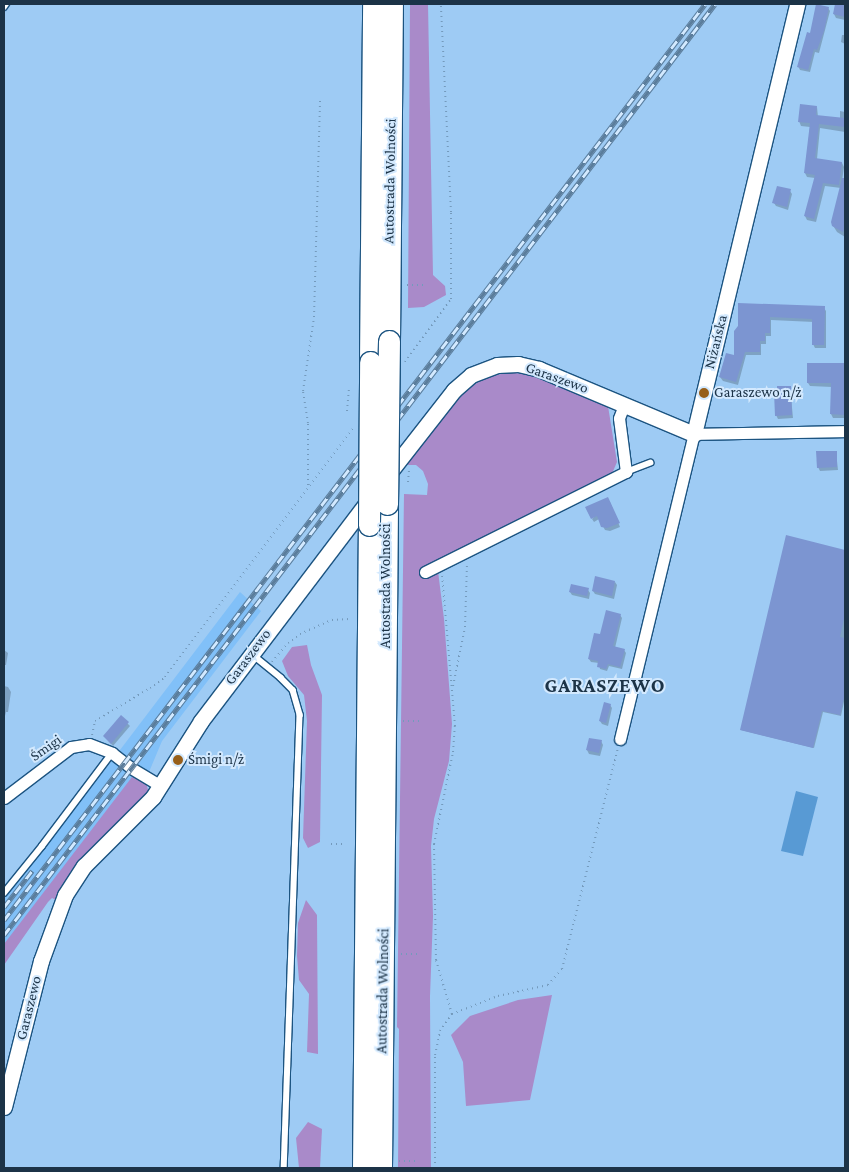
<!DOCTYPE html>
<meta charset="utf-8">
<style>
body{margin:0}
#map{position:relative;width:849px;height:1172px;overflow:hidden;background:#9ecbf4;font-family:"Crimson Pro",serif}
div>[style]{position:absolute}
.built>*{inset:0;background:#81c0f8}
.green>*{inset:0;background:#a98ac9}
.water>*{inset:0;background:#589ad4}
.shadow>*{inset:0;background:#0003}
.building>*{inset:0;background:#7c95d1}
.path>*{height:2px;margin-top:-1px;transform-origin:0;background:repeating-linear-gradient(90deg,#749abc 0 1px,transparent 0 5px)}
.roads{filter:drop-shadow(1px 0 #1c5481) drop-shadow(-1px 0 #1c5481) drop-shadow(0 1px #1c5481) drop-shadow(0 -1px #1c5481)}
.service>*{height:5.5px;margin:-2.75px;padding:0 2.75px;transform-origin:2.75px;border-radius:2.75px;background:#fff}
.minor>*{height:11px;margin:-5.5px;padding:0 5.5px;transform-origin:5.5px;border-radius:5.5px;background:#fff}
.tertiary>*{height:15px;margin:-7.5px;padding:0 7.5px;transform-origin:7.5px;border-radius:7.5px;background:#fff}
.motorway>*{height:21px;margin:-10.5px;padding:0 10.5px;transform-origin:10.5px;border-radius:10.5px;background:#fff}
.rail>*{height:5px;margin-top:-2.5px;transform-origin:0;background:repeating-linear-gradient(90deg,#d3e9fe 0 9px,#5b7d9b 0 18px);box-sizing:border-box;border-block:1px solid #5b7d9b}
.bridges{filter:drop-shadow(1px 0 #1c5481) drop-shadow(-1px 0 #1c5481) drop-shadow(0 1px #1c5481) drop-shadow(0 -1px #1c5481)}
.motorway-bridge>*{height:21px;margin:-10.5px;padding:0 10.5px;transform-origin:10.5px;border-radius:10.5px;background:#fff}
.dots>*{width:14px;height:14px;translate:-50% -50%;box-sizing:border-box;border:2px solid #d3e9fe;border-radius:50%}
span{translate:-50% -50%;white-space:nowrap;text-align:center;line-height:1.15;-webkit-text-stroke:4px #d3e9fe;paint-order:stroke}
.street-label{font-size:15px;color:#1c3347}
.poi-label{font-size:15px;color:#1c3347}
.left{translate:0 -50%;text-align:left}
.district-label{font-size:20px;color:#1c3347;font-weight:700;letter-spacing:1px}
.frame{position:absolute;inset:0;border:5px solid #1c3347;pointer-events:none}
</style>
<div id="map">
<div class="built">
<div style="clip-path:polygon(240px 592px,261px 611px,162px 741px,144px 784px,4px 954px,4px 899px,101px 775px)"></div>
</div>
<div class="green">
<div style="clip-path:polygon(410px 4px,428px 4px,433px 275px,445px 286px,446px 295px,424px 307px,408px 308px)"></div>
<div style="clip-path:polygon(509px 372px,534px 376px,608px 406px,617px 462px,611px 476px,438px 571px,444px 619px,452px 724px,449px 761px,434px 819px,431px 846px,433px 916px,430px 996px,431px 1168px,398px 1168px,399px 1029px,397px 1027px,404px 494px,427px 495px,428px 484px,423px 471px,416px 465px,408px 465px,408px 461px,464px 391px,485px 378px)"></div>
<div style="clip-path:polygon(307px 645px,311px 665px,322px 695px,320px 842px,308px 848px,303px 838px,307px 721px,304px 695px,288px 676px,282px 661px,292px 647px)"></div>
<div style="clip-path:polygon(132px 777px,146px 783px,149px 793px,56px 900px,52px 898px,48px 902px,4px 965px,4px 944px)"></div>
<div style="clip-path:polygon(306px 900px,317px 915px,318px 1054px,307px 1052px,309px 994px,299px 980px,297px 956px,298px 923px)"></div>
<div style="clip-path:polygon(552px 995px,530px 1100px,466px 1106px,463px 1062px,451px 1035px,470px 1016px,518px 1000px)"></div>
<div style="clip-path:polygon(308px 1122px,322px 1129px,320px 1168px,299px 1168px,296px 1138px)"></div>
</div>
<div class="water">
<div style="clip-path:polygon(796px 791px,818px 797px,803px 856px,781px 851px)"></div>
</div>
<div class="shadow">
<div style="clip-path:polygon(836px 4px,845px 4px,845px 20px,836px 18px,834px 14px)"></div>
<div style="clip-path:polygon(828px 8px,830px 11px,819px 53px,815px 52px,810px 72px,800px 70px,798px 66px,811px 34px)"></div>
<div style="clip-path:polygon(842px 35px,845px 35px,845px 44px,841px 42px)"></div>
<div style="clip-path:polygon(817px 107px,818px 117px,840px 119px,840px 111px,845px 112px,845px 132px,820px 128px,817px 159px,842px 163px,844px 167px,841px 188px,845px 189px,845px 237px,837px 232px,832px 224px,841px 188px,825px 186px,816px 222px,807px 220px,805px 216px,815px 178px,807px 177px,805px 173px,810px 127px,801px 126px,799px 121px)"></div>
<div style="clip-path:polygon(790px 191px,792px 194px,788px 210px,776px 206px,774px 203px)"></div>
<div style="clip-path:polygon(740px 305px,824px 308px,826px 311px,826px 348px,815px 348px,813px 344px,814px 322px,771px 320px,771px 336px,766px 336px,766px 344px,761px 344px,761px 355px,746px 355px,738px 385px,723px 381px,720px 377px,735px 356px)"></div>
<div style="clip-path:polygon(808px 364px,845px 364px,845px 418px,833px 418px,831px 414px,832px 387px,810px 386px,808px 383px)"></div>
<div style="clip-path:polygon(790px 387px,793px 418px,778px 419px,776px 415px)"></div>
<div style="clip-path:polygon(836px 452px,838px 470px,820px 471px,818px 467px)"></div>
<div style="clip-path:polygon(610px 502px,620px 527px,610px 531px,605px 530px,599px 519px,594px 522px,592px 519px)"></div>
<div style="clip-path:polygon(787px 537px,845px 551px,845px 697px,841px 716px,823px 712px,814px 748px,741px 730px)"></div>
<div style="clip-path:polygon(615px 582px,617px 585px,614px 599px,595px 594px,593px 591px)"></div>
<div style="clip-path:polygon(588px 590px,590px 593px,589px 599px,572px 595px,570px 592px)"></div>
<div style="clip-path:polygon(620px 615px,622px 618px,615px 648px,624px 650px,626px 653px,622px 669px,609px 666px,607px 671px,600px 669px,599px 663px,591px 662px,589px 659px,601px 635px)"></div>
<div style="clip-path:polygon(4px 650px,8px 653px,6px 665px,4px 665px)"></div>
<div style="clip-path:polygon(4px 686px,8px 687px,11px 692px,8px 712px,6px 712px,4px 720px)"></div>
<div style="clip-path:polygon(610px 705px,612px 708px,608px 726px,602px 724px,600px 721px)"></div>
<div style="clip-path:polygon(121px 717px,130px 726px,113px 746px,105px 737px)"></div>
<div style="clip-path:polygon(601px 741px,603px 745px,600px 756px,589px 754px,587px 750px)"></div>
</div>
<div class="building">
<div style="clip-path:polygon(816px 4px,829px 7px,824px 31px,817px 50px,814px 49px,808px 70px,797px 67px,807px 32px,810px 33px)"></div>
<div style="clip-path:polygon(835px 4px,845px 4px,845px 17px,833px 14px)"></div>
<div style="clip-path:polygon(800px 104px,817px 106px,816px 115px,845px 118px,845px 127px,819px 124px,815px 158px,842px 162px,839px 185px,823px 183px,814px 219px,804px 216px,815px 175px,804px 173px,810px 123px,798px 122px)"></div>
<div style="clip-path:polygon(842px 178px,845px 178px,845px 226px,843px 232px,832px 226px,831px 222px)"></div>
<div style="clip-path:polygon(777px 186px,791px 189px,787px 207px,772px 203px)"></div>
<div style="clip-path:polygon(738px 303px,825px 306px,824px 345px,812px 345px,812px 319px,770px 317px,770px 333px,765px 333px,765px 341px,760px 341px,760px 352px,745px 352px,736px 382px,719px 377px,726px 353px,734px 355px,734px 331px,738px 326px)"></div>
<div style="clip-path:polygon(807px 363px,845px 363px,845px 415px,830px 414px,831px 383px,807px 383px)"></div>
<div style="clip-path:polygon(777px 386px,791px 386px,792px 415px,775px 416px,774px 392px,777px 392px)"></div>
<div style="clip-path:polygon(816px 451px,837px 451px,837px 467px,817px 468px)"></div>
<div style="clip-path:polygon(608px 497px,620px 523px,607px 528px,601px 527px,597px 516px,591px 519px,585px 507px)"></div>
<div style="clip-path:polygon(786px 535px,845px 550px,845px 614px,840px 637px,845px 638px,845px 694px,840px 715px,822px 711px,813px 748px,740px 730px)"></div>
<div style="clip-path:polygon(595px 576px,615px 581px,612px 596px,592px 591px)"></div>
<div style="clip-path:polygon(571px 584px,589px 588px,587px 596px,569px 592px)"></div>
<div style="clip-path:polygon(606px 610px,621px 614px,613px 646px,625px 649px,620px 667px,608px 664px,606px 669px,597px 667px,598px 661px,588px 659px,594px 633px,600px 634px)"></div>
<div style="clip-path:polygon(604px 702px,611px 704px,606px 723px,599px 721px)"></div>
<div style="clip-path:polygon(121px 715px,129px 722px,111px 744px,103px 736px)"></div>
<div style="clip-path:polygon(589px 738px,602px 740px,599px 753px,586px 750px)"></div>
</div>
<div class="path">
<div style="left:407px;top:285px;width:18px"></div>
<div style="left:405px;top:362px;width:78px;rotate:-53.9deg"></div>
<div style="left:451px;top:299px;width:87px;rotate:-90deg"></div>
<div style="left:451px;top:212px;width:208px;rotate:-92.8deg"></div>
<div style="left:347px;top:411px;width:25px;rotate:-85deg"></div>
<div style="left:408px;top:482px;width:12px;rotate:-85deg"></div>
<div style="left:308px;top:485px;width:62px;rotate:-90deg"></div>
<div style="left:308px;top:423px;width:32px;rotate:-99deg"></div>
<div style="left:303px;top:391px;width:75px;rotate:-81.5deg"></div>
<div style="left:314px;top:317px;width:218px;rotate:-88.4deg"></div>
<div style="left:272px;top:662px;width:25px;rotate:-50deg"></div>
<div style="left:288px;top:643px;width:15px;rotate:-37deg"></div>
<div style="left:300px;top:634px;width:35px;rotate:-24deg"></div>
<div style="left:332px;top:620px;width:17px;rotate:-3deg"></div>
<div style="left:453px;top:686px;width:60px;rotate:-78.5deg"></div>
<div style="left:465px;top:627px;width:65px;rotate:-88.2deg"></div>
<div style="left:403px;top:721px;width:20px"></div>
<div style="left:92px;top:735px;width:14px;rotate:-78deg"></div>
<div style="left:95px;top:721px;width:64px;rotate:-31deg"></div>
<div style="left:150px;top:688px;width:19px;rotate:-36deg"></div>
<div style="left:165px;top:677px;width:313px;rotate:-52.9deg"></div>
<div style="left:331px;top:844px;width:15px"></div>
<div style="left:401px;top:954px;width:17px"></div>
<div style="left:452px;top:1014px;width:49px;rotate:-21.4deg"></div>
<div style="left:498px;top:996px;width:51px;rotate:-12.4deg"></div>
<div style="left:548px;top:985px;width:21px;rotate:-49deg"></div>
<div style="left:562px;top:969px;width:228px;rotate:-75.8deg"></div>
<div style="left:399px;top:1161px;width:17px"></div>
<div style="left:435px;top:1168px;width:113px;rotate:-90deg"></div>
<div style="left:435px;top:1055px;width:25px;rotate:-78deg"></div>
<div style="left:440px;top:1031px;width:21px;rotate:-55deg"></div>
<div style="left:452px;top:1014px;width:56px;rotate:-106.5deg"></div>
<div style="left:436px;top:960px;width:116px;rotate:-91deg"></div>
<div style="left:434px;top:844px;width:94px;rotate:-78.3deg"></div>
<div style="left:453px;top:752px;width:26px;rotate:-86deg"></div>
<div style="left:455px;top:726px;width:152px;rotate:-94.9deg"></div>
</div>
<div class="roads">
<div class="service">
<div style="left:4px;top:7px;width:4px;rotate:-56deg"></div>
<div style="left:626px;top:472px;width:26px;rotate:-21deg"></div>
<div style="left:253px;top:655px;width:36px;rotate:39deg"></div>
<div style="left:281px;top:678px;width:17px;rotate:45deg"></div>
<div style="left:293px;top:690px;width:26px;rotate:74deg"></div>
<div style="left:300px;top:715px;width:453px;rotate:92deg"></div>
<div style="left:4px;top:893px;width:60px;rotate:-51deg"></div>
<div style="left:42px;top:846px;width:116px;rotate:-53deg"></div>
</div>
<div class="minor">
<div style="left:425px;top:572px;width:225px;rotate:-26.5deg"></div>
<div style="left:626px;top:472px;width:54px;rotate:-97.4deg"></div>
<div style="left:619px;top:418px;width:14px;rotate:-69deg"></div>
<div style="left:620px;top:739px;width:314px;rotate:-76.4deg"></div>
<div style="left:694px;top:434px;width:151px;rotate:-1.1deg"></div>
<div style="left:4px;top:798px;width:84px;rotate:-37.3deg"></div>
<div style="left:71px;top:747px;width:18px;rotate:-9deg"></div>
<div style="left:89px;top:744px;width:25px;rotate:21deg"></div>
<div style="left:112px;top:753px;width:24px;rotate:38deg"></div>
<div style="left:131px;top:768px;width:35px;rotate:31deg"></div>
</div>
<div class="tertiary">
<div style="left:386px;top:477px;width:110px;rotate:-52deg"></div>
<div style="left:454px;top:390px;width:23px;rotate:-41deg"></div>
<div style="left:471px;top:375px;width:28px;rotate:-21deg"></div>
<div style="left:497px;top:365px;width:21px;rotate:-3deg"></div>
<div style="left:518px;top:364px;width:22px;rotate:13deg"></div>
<div style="left:539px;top:369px;width:168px;rotate:22.8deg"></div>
<div style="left:694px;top:434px;width:442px;rotate:-76.5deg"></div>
<div style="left:4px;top:1107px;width:151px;rotate:-75.8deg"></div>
<div style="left:41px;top:961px;width:70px;rotate:-70deg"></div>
<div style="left:65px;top:895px;width:35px;rotate:-57deg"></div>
<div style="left:84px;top:866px;width:98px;rotate:-45deg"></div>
<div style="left:153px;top:797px;width:90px;rotate:-57.7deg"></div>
<div style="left:201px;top:721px;width:281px;rotate:-52.8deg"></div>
</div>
<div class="motorway">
<div style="left:389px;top:341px;width:337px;rotate:-89.5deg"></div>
<div style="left:370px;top:362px;width:358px;rotate:-89.5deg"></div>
<div style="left:363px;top:1168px;width:643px;rotate:-89.47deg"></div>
<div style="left:381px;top:1168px;width:664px;rotate:-89.48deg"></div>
</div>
</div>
<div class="rail">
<div style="left:4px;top:907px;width:46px;rotate:-52.1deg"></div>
<div style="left:4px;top:920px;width:1153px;rotate:-52.57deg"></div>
<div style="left:4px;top:935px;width:1171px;rotate:-52.63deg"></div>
</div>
<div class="bridges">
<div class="motorway-bridge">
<div style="left:387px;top:504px;width:163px;rotate:-89.3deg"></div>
<div style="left:369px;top:525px;width:163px;rotate:-89.6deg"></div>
</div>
</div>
<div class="dots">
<div style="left:704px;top:393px;background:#975f1a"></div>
<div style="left:178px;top:760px;background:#975f1a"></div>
</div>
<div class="street-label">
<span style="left:390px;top:181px;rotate:-89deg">Autostrada Wolności</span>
<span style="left:716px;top:342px;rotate:-76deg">Niżańska</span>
<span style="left:557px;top:378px;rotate:20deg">Garaszewo</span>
<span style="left:386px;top:586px;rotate:-90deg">Autostrada Wolności</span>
<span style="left:248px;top:657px;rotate:-53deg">Garaszewo</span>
<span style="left:46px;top:748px;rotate:-35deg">Śmigi</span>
<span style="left:383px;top:991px;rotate:-89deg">Autostrada Wolności</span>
<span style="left:29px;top:1008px;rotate:-76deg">Garaszewo</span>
</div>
<div class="poi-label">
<span class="left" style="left:714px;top:393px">Garaszewo n/ż</span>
<span class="left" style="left:188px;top:760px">Śmigi n/ż</span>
</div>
<div class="district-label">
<span style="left:605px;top:685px">GARASZEWO</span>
</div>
<div class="frame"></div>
</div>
